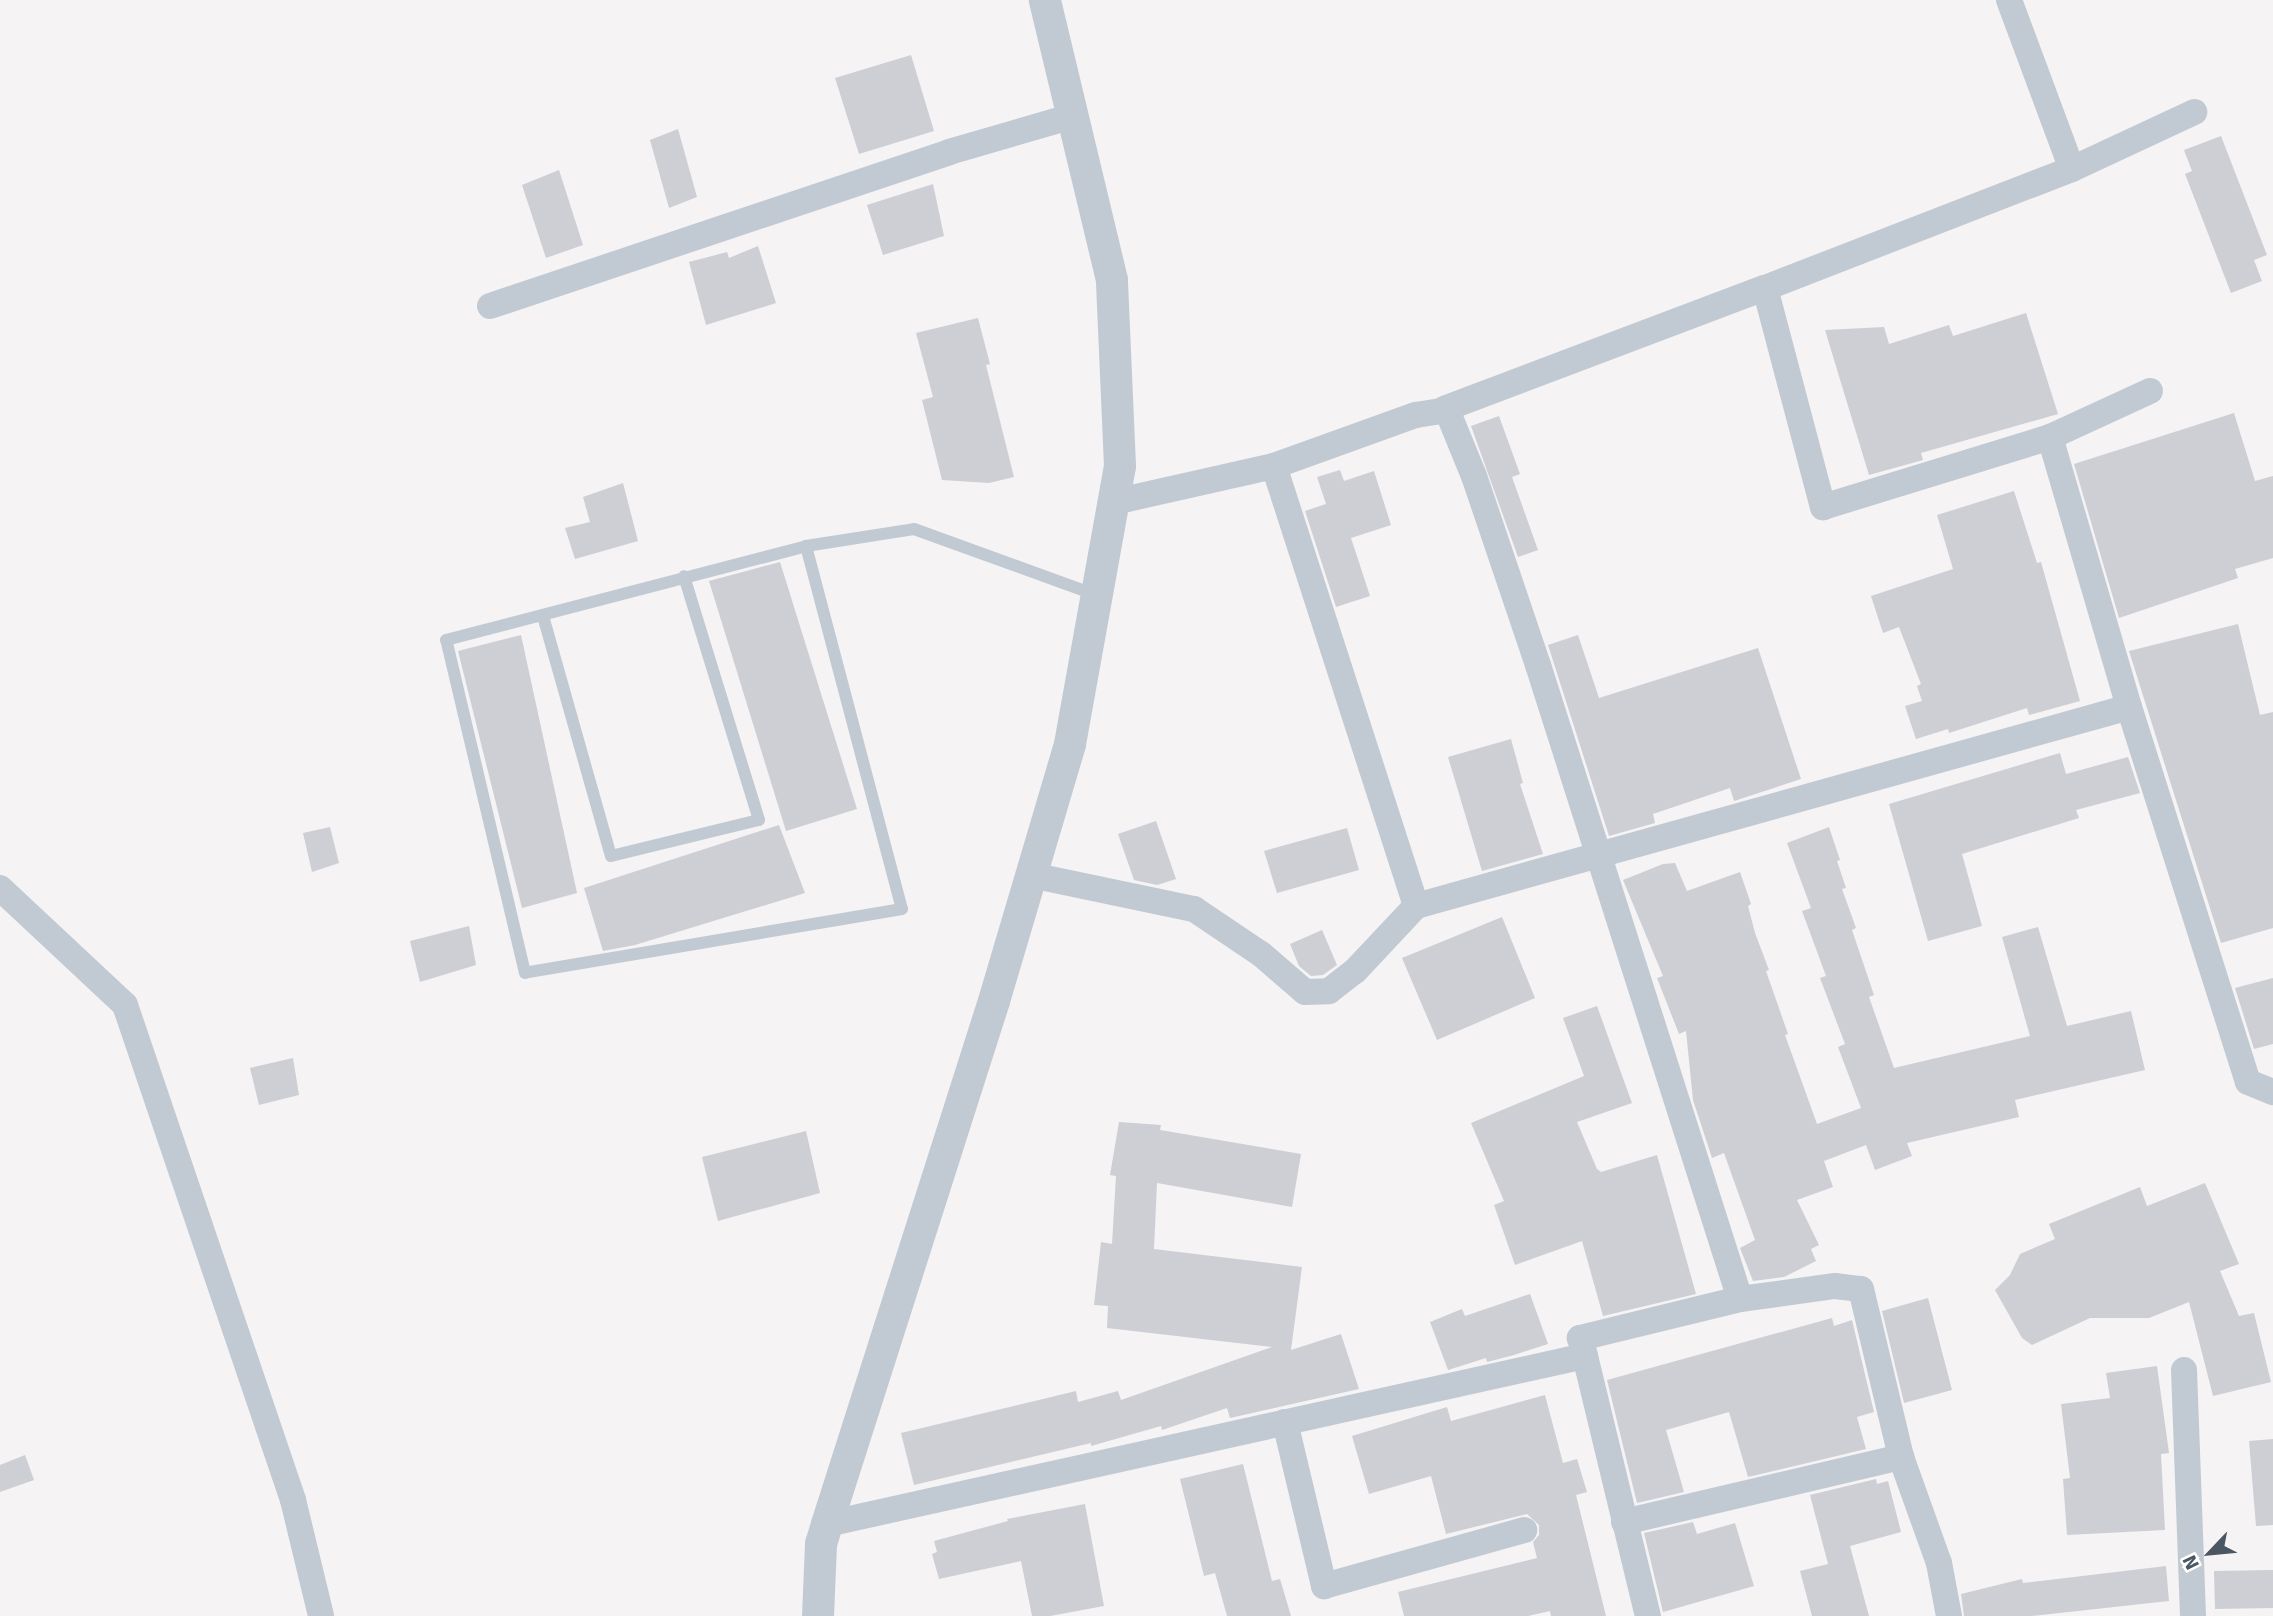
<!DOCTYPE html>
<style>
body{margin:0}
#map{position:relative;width:2273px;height:1616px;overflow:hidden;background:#f5f3f3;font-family:Signika,sans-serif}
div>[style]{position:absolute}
.building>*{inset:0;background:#cdcfd5}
.service>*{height:12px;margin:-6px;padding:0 6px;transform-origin:6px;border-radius:6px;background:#c1cad2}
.minor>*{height:26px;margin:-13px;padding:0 13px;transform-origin:13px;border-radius:13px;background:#c1cad2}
.tertiary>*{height:32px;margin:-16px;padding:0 16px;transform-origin:16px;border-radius:16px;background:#c1cad2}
span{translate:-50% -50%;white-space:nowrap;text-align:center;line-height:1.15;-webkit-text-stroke:5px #fff;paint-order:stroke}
.north{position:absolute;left:2175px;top:1518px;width:70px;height:70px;-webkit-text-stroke:5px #fff;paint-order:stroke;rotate:244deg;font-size:19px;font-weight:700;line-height:28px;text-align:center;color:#4a5661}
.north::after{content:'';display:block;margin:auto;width:24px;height:32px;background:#4a5661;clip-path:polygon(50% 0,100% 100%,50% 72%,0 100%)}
</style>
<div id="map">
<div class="building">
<div style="clip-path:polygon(911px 55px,934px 131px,859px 154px,835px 78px)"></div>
<div style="clip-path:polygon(678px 129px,697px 197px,669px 208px,650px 140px)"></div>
<div style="clip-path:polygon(2221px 136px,2267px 255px,2254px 260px,2262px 281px,2231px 293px,2185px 174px,2192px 171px,2184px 150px)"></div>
<div style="clip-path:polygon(559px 170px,583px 245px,546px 258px,522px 185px)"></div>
<div style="clip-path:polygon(933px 184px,944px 236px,883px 255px,867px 205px)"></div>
<div style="clip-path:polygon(758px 246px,776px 303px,706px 325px,689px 262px,727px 252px,729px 258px)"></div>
<div style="clip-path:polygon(2026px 313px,2058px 414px,1921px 453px,1923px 460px,1869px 475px,1825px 330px,1884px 327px,1889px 344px,1949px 325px,1953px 336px)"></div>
<div style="clip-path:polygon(978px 318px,990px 364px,986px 365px,1014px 477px,989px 483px,942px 480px,922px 400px,933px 397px,916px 333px)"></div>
<div style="clip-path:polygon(2234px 413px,2255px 481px,2273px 476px,2273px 558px,2235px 569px,2238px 578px,2119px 618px,2074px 464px)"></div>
<div style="clip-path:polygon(1499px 416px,1520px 474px,1512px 477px,1538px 550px,1518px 557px,1471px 426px)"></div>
<div style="clip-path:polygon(1340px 470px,1344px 481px,1374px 471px,1391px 525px,1351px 538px,1370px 596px,1336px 607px,1305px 511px,1326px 504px,1317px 477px)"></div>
<div style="clip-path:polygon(623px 483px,638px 541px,575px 559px,565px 528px,590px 522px,583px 497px)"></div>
<div style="clip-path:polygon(2014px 491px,2037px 563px,2041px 562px,2080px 701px,2029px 715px,2027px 708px,1949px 733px,1948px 729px,1916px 739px,1905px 706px,1922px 701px,1917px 686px,1921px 684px,1899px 627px,1883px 633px,1871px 596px,1953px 569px,1937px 515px)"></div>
<div style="clip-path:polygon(780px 562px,857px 809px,786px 831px,709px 581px)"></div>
<div style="clip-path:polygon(2238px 624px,2260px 715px,2273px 712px,2273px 928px,2221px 943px,2129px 651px)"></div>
<div style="clip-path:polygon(521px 635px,577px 893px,522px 908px,458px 651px)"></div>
<div style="clip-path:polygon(1578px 635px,1599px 698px,1758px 648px,1801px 779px,1734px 801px,1730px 788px,1653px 814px,1655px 823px,1609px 836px,1548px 645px)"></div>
<div style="clip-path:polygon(1511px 739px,1523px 783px,1520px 784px,1543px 854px,1482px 871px,1448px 757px)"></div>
<div style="clip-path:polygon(2060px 753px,2066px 774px,2128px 757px,2140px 793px,2076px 810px,2079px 818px,1962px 854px,1982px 926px,1928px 941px,1889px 804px)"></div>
<div style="clip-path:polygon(1156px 821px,1176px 879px,1157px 885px,1134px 880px,1118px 834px)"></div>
<div style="clip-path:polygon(779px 825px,805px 893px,635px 945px,603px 951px,584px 888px)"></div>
<div style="clip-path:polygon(330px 827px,339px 863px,312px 872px,303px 833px)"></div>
<div style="clip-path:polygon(1829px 827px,1840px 860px,1837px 861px,1846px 888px,1842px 889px,1856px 928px,1852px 930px,1874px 995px,1869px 997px,1894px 1068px,2030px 1036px,2002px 937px,2038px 927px,2067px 1026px,2131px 1011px,2145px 1070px,2015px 1100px,2019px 1117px,1907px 1143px,1912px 1156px,1875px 1170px,1866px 1145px,1824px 1161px,1833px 1187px,1797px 1200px,1819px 1245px,1811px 1249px,1816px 1261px,1784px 1277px,1753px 1281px,1740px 1248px,1755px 1240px,1724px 1153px,1712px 1158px,1693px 1100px,1686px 1031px,1679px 1034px,1657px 978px,1663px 976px,1623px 880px,1663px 864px,1675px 863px,1687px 891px,1740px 872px,1751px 904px,1748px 906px,1755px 933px,1769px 970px,1766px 971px,1788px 1034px,1785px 1035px,1817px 1124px,1861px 1108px,1838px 1047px,1845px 1044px,1820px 978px,1826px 976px,1802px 911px,1811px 908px,1787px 843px)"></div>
<div style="clip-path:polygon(1347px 828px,1359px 870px,1277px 893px,1264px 851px)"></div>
<div style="clip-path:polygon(1502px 917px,1535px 998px,1437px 1040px,1402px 958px)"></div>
<div style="clip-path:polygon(469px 926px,476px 965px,420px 982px,410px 941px)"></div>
<div style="clip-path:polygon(1322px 930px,1337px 965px,1323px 975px,1311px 976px,1299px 966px,1290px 944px)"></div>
<div style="clip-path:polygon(2273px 978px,2273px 1044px,2254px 1049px,2235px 988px)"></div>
<div style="clip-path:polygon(1597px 1006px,1632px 1103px,1577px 1122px,1597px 1169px,1601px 1172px,1657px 1155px,1696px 1294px,1603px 1316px,1582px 1241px,1515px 1265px,1494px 1205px,1504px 1201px,1471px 1123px,1584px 1076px,1563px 1018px)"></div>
<div style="clip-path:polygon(293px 1058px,299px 1095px,259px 1105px,250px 1068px)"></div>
<div style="clip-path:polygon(1119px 1122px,1161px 1125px,1160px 1130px,1301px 1154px,1292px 1207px,1157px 1183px,1154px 1249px,1302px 1267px,1291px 1350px,1341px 1334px,1359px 1389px,1230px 1418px,1227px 1408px,1162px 1430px,1161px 1426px,1091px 1446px,1091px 1443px,914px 1485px,901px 1433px,1076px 1391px,1078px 1402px,1118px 1391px,1121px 1400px,1272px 1347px,1107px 1328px,1108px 1306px,1094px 1305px,1101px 1242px,1112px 1244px,1116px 1176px,1110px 1175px)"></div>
<div style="clip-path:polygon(806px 1131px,820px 1193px,718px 1221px,702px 1157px)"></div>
<div style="clip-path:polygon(2205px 1183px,2239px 1264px,2220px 1271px,2239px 1316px,2254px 1313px,2271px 1382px,2213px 1396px,2189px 1302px,2149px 1318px,2090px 1318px,2032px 1345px,2022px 1338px,1995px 1290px,2010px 1275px,2020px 1254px,2055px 1239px,2049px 1224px,2140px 1187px,2147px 1206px)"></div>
<div style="clip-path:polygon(1530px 1294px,1548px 1344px,1514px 1355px,1487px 1362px,1486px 1358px,1448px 1370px,1430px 1322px,1462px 1309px,1465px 1316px)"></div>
<div style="clip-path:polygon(1928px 1298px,1952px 1390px,1904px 1403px,1882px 1311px)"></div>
<div style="clip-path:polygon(1832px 1318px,1834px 1326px,1852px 1320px,1874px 1412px,1857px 1417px,1866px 1449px,1748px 1477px,1729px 1412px,1666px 1430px,1684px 1492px,1637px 1503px,1607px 1380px)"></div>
<div style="clip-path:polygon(2157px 1366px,2169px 1453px,2161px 1454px,2165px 1530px,2067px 1535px,2063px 1479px,2070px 1478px,2061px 1404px,2110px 1398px,2106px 1373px)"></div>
<div style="clip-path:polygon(1545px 1395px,1563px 1463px,1577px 1459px,1587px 1492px,1576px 1495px,1606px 1616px,1551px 1616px,1550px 1611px,1528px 1616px,1404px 1616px,1398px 1592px,1537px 1558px,1533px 1542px,1539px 1535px,1539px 1525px,1527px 1514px,1446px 1534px,1431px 1476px,1369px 1494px,1352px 1436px,1447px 1407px,1451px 1421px)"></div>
<div style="clip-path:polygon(2273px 1439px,2273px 1525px,2256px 1526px,2249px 1441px)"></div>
<div style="clip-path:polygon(25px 1455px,34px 1480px,0 1492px,0 1465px)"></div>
<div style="clip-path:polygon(1243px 1464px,1272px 1581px,1280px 1579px,1291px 1616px,1227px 1616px,1215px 1573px,1204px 1576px,1180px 1479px)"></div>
<div style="clip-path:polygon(1876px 1479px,1877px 1484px,1888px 1481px,1901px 1532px,1850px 1546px,1869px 1616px,1812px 1616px,1800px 1571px,1828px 1564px,1810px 1495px)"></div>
<div style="clip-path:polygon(1085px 1504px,1104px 1606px,1050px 1616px,1032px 1616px,1021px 1561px,939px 1579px,932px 1554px,937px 1552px,934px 1541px,1008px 1521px,1007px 1519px)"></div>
<div style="clip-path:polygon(1693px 1522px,1697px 1534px,1735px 1523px,1754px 1586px,1663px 1612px,1644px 1533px)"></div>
<div style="clip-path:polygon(2166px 1566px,2169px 1601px,2031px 1616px,1964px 1616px,1961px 1594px,2022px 1579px,2023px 1583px)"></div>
<div style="clip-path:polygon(2273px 1570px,2273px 1608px,2215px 1609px,2214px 1571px)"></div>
</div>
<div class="service">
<div style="left:806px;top:546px;width:375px;rotate:75.2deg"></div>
<div style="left:902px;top:909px;width:382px;rotate:170.4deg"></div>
<div style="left:525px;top:973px;width:342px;rotate:-103.3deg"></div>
<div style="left:446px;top:640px;width:372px;rotate:-14.6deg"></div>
<div style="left:806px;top:546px;width:109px;rotate:-8.9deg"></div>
<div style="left:914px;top:529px;width:194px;rotate:19.9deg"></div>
<div style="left:543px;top:616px;width:249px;rotate:74.2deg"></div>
<div style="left:611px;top:856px;width:152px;rotate:-13.7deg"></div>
<div style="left:759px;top:820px;width:255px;rotate:-107.1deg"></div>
</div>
<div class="minor">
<div style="left:2009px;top:0;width:180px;rotate:69.6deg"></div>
<div style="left:1765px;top:288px;width:329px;rotate:-21.2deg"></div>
<div style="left:2072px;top:169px;width:135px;rotate:-25deg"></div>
<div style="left:490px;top:306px;width:484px;rotate:-18.5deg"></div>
<div style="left:949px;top:152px;width:129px;rotate:-16.2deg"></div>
<div style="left:1444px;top:409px;width:343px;rotate:-20.7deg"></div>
<div style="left:1765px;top:288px;width:227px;rotate:75.2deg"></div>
<div style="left:1823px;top:507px;width:238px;rotate:-17.1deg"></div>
<div style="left:2050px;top:437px;width:110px;rotate:-24.7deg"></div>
<div style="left:2050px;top:437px;width:281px;rotate:73.7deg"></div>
<div style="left:2129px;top:707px;width:393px;rotate:72.4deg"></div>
<div style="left:2248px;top:1082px;width:27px;rotate:22deg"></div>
<div style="left:1274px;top:466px;width:462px;rotate:72.1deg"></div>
<div style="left:1416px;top:906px;width:740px;rotate:-15.59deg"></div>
<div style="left:1114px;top:502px;width:164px;rotate:-12.7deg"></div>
<div style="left:1274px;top:466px;width:151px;rotate:-19.8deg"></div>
<div style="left:1416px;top:415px;width:31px;rotate:-9deg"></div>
<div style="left:1447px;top:410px;width:71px;rotate:67.8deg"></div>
<div style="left:1474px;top:476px;width:200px;rotate:71.3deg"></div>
<div style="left:1538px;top:665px;width:665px;rotate:72.33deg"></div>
<div style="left:1740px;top:1299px;width:165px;rotate:166.3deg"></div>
<div style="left:1580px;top:1338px;width:19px;rotate:74deg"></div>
<div style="left:1031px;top:875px;width:167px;rotate:11.8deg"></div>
<div style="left:1194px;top:909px;width:81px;rotate:33.9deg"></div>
<div style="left:1261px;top:954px;width:58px;rotate:40.8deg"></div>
<div style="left:1305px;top:992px;width:24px;rotate:-2deg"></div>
<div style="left:1329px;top:991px;width:33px;rotate:-38deg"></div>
<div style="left:1355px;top:971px;width:89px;rotate:-46.8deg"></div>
<div style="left:0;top:888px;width:171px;rotate:43.1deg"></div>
<div style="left:125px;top:1005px;width:523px;rotate:71.25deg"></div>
<div style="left:293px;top:1500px;width:119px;rotate:76.4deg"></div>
<div style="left:1740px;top:1299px;width:96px;rotate:-7.8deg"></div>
<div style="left:1835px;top:1286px;width:26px;rotate:7deg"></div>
<div style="left:1861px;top:1289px;width:173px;rotate:76.6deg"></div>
<div style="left:1901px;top:1457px;width:113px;rotate:70.3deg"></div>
<div style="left:1939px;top:1563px;width:54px;rotate:79.3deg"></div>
<div style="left:2184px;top:1370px;width:246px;rotate:87.9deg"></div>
<div style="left:1285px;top:1422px;width:169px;rotate:76.6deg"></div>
<div style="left:1324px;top:1586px;width:208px;rotate:-15.6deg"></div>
<div style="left:1624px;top:1522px;width:285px;rotate:-13.2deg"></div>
<div style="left:827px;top:1524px;width:776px;rotate:-12.5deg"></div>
<div style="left:1585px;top:1356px;width:268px;rotate:76.4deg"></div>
</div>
<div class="tertiary">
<div style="left:818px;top:1616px;width:72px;rotate:-87.6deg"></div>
<div style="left:821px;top:1544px;width:21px;rotate:-73deg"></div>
<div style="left:827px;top:1524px;width:549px;rotate:-72.29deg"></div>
<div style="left:994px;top:1001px;width:268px;rotate:-73.5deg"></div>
<div style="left:1070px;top:744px;width:282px;rotate:-79.8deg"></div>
<div style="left:1120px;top:466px;width:186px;rotate:-92.5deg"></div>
<div style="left:1112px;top:280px;width:288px;rotate:-103.5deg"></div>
</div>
<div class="north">N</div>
</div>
